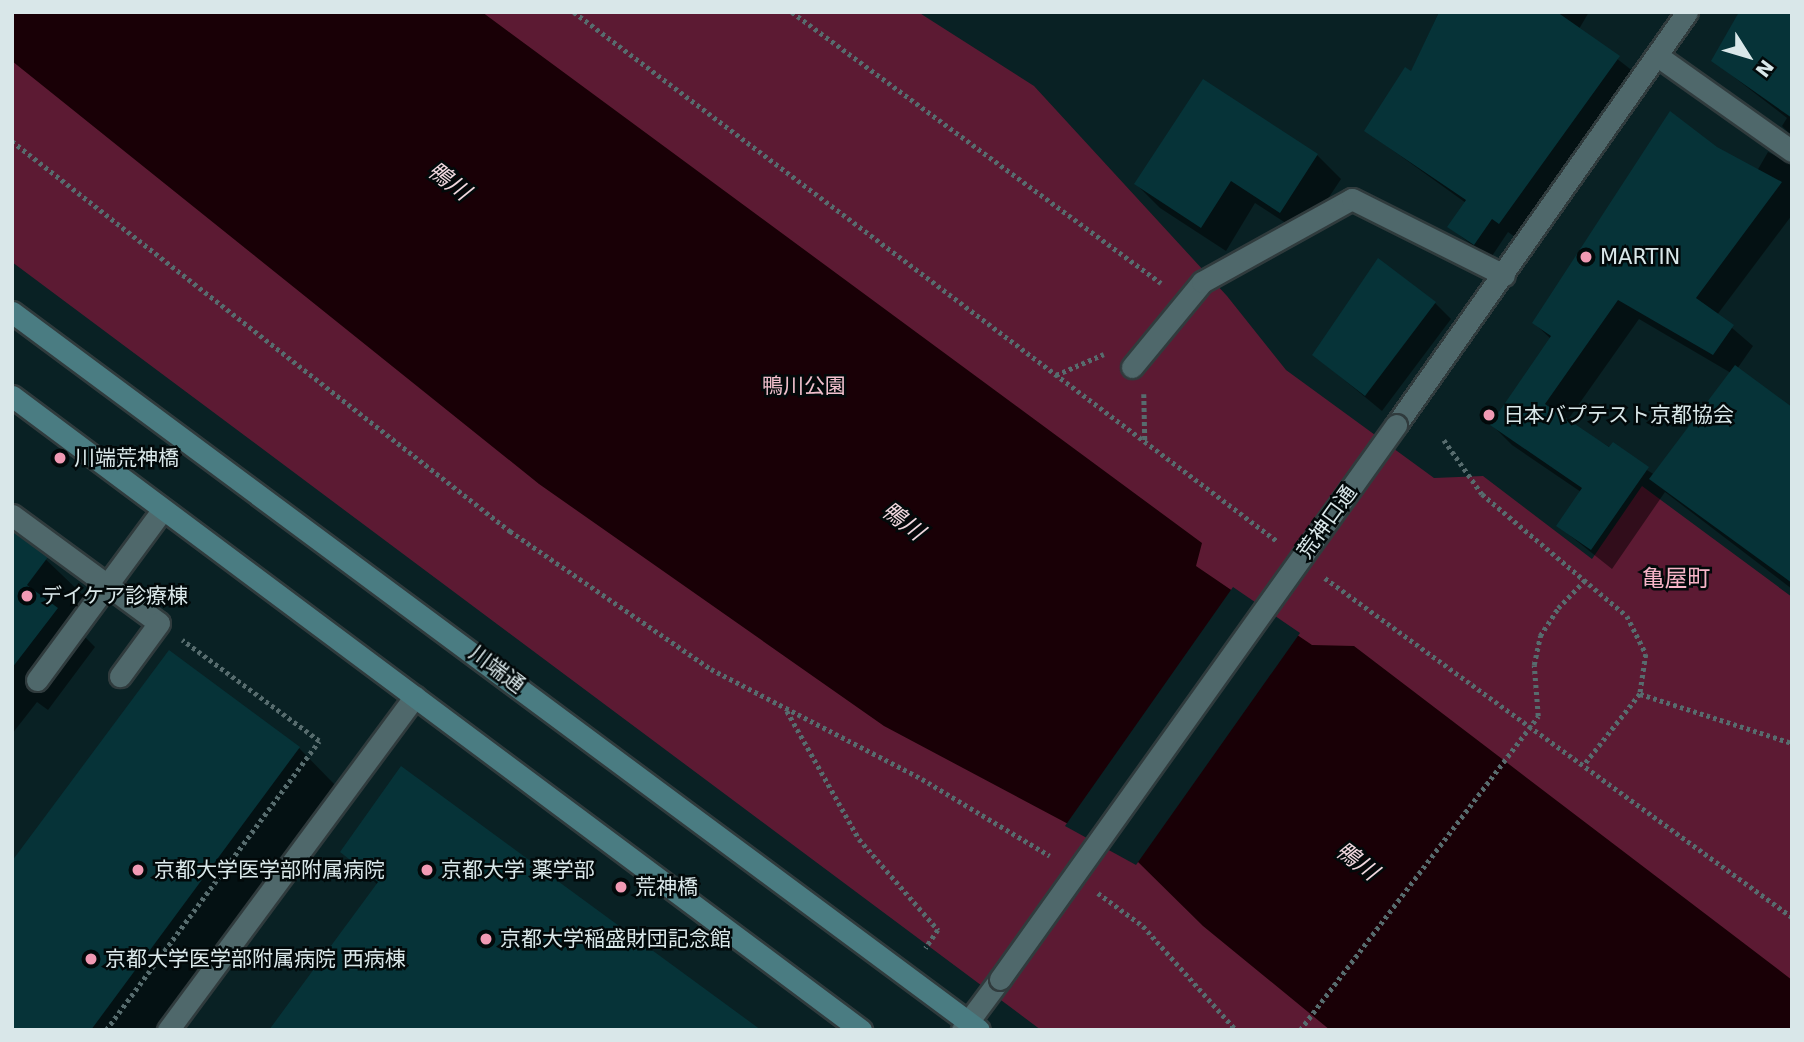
<!DOCTYPE html>
<meta charset="utf-8">
<style>
body{margin:0}
#map{position:relative;width:1804px;height:1042px;overflow:hidden;background:#092124;font-family:"DejaVu Sans","Noto Sans JP",sans-serif}
div>[style]{position:absolute}
.green>*{inset:0;background:#5c1a33}
.water>*{inset:0;background:#190006}
.pier>*{inset:0;background:#092124}
.shadow>*{inset:0;background:#0007}
.building>*{inset:0;background:#063338}
.path>*{height:4.5px;margin-top:-2.25px;transform-origin:0;background:repeating-linear-gradient(90deg,#576c6e 0 3.5px,transparent 0 7px)}
.roads{filter:drop-shadow(2px 0 #303b3d) drop-shadow(-2px 0 #303b3d) drop-shadow(0 2px #303b3d) drop-shadow(0 -2px #303b3d)}
.lane>*{height:21px;margin:-10.5px;padding:0 10.5px;transform-origin:10.5px;border-radius:10.5px;background:#4f686b}
.street>*{height:21px;margin:-10.5px;padding:0 10.5px;transform-origin:10.5px;border-radius:10.5px;background:#4f686b}
.secondary>*{height:21px;margin:-10.5px;padding:0 10.5px;transform-origin:10.5px;border-radius:10.5px;background:#4a7c82}
.bridges{filter:drop-shadow(2px 0 #303b3d) drop-shadow(-2px 0 #303b3d) drop-shadow(0 2px #303b3d) drop-shadow(0 -2px #303b3d)}
.street-bridge>*{height:21px;margin:-10.5px;padding:0 10.5px;transform-origin:10.5px;border-radius:10.5px;background:#4f686b}
.dots>*{width:19px;height:19px;translate:-50% -50%;box-sizing:border-box;border:4px solid #02090a;border-radius:50%}
span{translate:-50% -50%;white-space:nowrap;text-align:center;line-height:1.15;-webkit-text-stroke:5px #02090a;paint-order:stroke}
.poi-label{font-size:21px;color:#d9e7e9}
.left{translate:0 -50%;text-align:left}
.park-label{font-size:21px;color:#f1c0cd}
.street-label{font-size:21px;color:#d9e7e9}
.water-label{font-size:23px;color:#f1d8df;font-style:italic}
.neighbourhood-label{font-size:23px;color:#f7b5c8}
.frame{position:absolute;inset:0;border:14px solid #d9e7e9;pointer-events:none}
.north{position:absolute;left:1713px;top:21px;width:70px;height:70px;-webkit-text-stroke:5px #02090a;paint-order:stroke;rotate:127deg;font-size:19px;font-weight:700;line-height:28px;text-align:center;color:#d9e7e9}
.north::after{content:'';display:block;margin:auto;width:24px;height:32px;background:#d9e7e9;clip-path:polygon(50% 0,100% 100%,50% 72%,0 100%)}
</style>
<div id="map">
<div class="green">
<div style="clip-path:polygon(12px 12px,918px 12px,1034px 86px,1227px 296px,1286px 370px,1434px 478px,1483px 476px,1592px 559px,1642px 486px,1792px 597px,1792px 1030px,1041px 1030px,12px 262px)"></div>
</div>
<div class="water">
<div style="clip-path:polygon(12px 12px,482px 12px,1202px 543px,1196px 566px,1312px 645px,1354px 646px,1792px 980px,1792px 1030px,1330px 1030px,1203px 926px,1136px 860px,884px 726px,539px 484px,12px 61px)"></div>
</div>
<div class="pier">
<div style="clip-path:polygon(1233px 587px,1300px 633px,1136px 865px,1065px 826px)"></div>
</div>
<div class="shadow">
<div style="clip-path:polygon(1439px 12px,1589px 12px,1579px 29px,1634px 72px,1515px 237px,1508px 232px,1490px 259px,1449px 227px,1466px 203px,1366px 131px,1411px 73px)"></div>
<div style="clip-path:polygon(1792px 12px,1792px 136px,1782px 126px,1787px 118px,1713px 61px)"></div>
<div style="clip-path:polygon(evenodd,1716px 148px,1757px 171px,1768px 152px,1792px 164px,1792px 215px,1717px 315px,1753px 346px,1737px 369px,1792px 460px,1792px 589px,1665px 492px,1612px 569px,1558px 526px,1581px 492px,1512px 445px,1492px 425px,1551px 339px,1534px 323px,1716px 148px,1639px 319px,1731px 373px,1655px 475px,1567px 421px,1639px 319px)"></div>
<div style="clip-path:polygon(1317px 155px,1341px 179px,1304px 235px,1255px 203px,1226px 251px,1160px 208px,1136px 184px)"></div>
<div style="clip-path:polygon(1435px 303px,1451px 319px,1382px 411px,1314px 355px)"></div>
<div style="clip-path:polygon(12px 527px,85px 597px,68px 620px,95px 647px,48px 710px,37px 702px,12px 734px)"></div>
<div style="clip-path:polygon(299px 748px,337px 787px,155px 1030px,12px 1030px)"></div>
<div style="clip-path:polygon(342px 852px,758px 1030px,378px 885px)"></div>
</div>
<div class="building">
<div style="clip-path:polygon(1439px 12px,1557px 12px,1620px 56px,1499px 224px,1492px 219px,1474px 245px,1447px 227px,1466px 200px,1364px 131px,1405px 67px,1411px 71px)"></div>
<div style="clip-path:polygon(1739px 12px,1792px 12px,1792px 118px,1711px 61px)"></div>
<div style="clip-path:polygon(1203px 79px,1318px 154px,1280px 213px,1231px 181px,1201px 228px,1134px 184px)"></div>
<div style="clip-path:polygon(1670px 111px,1717px 147px,1782px 182px,1696px 298px,1734px 325px,1713px 355px,1618px 300px,1545px 404px,1609px 447px,1613px 442px,1649px 467px,1591px 550px,1556px 526px,1582px 488px,1490px 425px,1551px 336px,1532px 323px)"></div>
<div style="clip-path:polygon(1378px 258px,1436px 302px,1365px 396px,1312px 355px)"></div>
<div style="clip-path:polygon(1735px 365px,1792px 407px,1792px 583px,1649px 479px)"></div>
<div style="clip-path:polygon(12px 531px,48px 557px,27px 585px,58px 608px,12px 668px)"></div>
<div style="clip-path:polygon(169px 650px,300px 747px,91px 1030px,12px 1030px,12px 861px)"></div>
<div style="clip-path:polygon(401px 766px,761px 1030px,269px 1030px,378px 882px,340px 852px)"></div>
</div>
<div class="path">
<div style="left:574px;top:12px;width:880px;rotate:36.96deg"></div>
<div style="left:792px;top:12px;width:458px;rotate:36.3deg"></div>
<div style="left:12px;top:141px;width:633px;rotate:38.07deg"></div>
<div style="left:510px;top:531px;width:244px;rotate:34.5deg"></div>
<div style="left:711px;top:669px;width:238px;rotate:27.5deg"></div>
<div style="left:922px;top:779px;width:149px;rotate:31deg"></div>
<div style="left:1056px;top:375px;width:52px;rotate:-23.6deg"></div>
<div style="left:1144px;top:394px;width:47px;rotate:88.8deg"></div>
<div style="left:1444px;top:440px;width:66px;rotate:54.9deg"></div>
<div style="left:1482px;top:494px;width:189px;rotate:40.1deg"></div>
<div style="left:1627px;top:616px;width:42px;rotate:63.4deg"></div>
<div style="left:1646px;top:654px;width:40px;rotate:98.5deg"></div>
<div style="left:1640px;top:694px;width:89px;rotate:128.2deg"></div>
<div style="left:1325px;top:578px;width:577px;rotate:35.98deg"></div>
<div style="left:1640px;top:694px;width:160px;rotate:17.9deg"></div>
<div style="left:787px;top:711px;width:147px;rotate:60.6deg"></div>
<div style="left:859px;top:839px;width:121px;rotate:49deg"></div>
<div style="left:938px;top:930px;width:22px;rotate:124deg"></div>
<div style="left:1098px;top:893px;width:56px;rotate:36.3deg"></div>
<div style="left:1143px;top:926px;width:140px;rotate:48.2deg"></div>
<div style="left:106px;top:1030px;width:359px;rotate:-53.6deg"></div>
<div style="left:319px;top:741px;width:170px;rotate:-143.6deg"></div>
<div style="left:1300px;top:1030px;width:394px;rotate:-52.8deg"></div>
<div style="left:1538px;top:716px;width:51px;rotate:-94.5deg"></div>
<div style="left:1534px;top:665px;width:30px;rotate:-78deg"></div>
<div style="left:1540px;top:636px;width:33px;rotate:-57deg"></div>
<div style="left:1558px;top:608px;width:39px;rotate:-46deg"></div>
</div>
<div class="roads">
<div class="lane">
<div style="left:12px;top:515px;width:182px;rotate:36.3deg"></div>
<div style="left:159px;top:623px;width:66px;rotate:126.3deg"></div>
<div style="left:37px;top:680px;width:212px;rotate:-53.6deg"></div>
<div style="left:168px;top:1030px;width:415px;rotate:-53.5deg"></div>
</div>
<div class="street">
<div style="left:1659px;top:57px;width:163px;rotate:35.3deg"></div>
<div style="left:1132px;top:367px;width:110px;rotate:-50.5deg"></div>
<div style="left:1202px;top:282px;width:171px;rotate:-29deg"></div>
<div style="left:1352px;top:199px;width:170px;rotate:26.6deg"></div>
<div style="left:1396px;top:425px;width:505px;rotate:-54.83deg"></div>
<div style="left:962px;top:1030px;width:64px;rotate:-53.3deg"></div>
</div>
<div class="secondary">
<div style="left:12px;top:312px;width:1204px;rotate:36.59deg"></div>
<div style="left:12px;top:396px;width:1060px;rotate:36.75deg"></div>
</div>
</div>
<div class="bridges">
<div class="street-bridge">
<div style="left:1000px;top:979px;width:681px;rotate:-54.44deg"></div>
</div>
</div>
<div class="dots">
<div style="left:1586px;top:257px;background:#f19ab4"></div>
<div style="left:1489px;top:415px;background:#f19ab4"></div>
<div style="left:60px;top:458px;background:#f19ab4"></div>
<div style="left:27px;top:596px;background:#f19ab4"></div>
<div style="left:138px;top:870px;background:#f19ab4"></div>
<div style="left:427px;top:870px;background:#f19ab4"></div>
<div style="left:621px;top:887px;background:#f19ab4"></div>
<div style="left:486px;top:939px;background:#f19ab4"></div>
<div style="left:91px;top:959px;background:#f19ab4"></div>
</div>
<div class="poi-label">
<span class="left" style="left:1600px;top:257px">MARTIN</span>
<span class="left" style="left:1503px;top:415px">日本バプテスト京都協会</span>
<span class="left" style="left:74px;top:458px">川端荒神橋</span>
<span class="left" style="left:41px;top:596px">デイケア診療棟</span>
<span class="left" style="left:154px;top:870px">京都大学医学部附属病院</span>
<span class="left" style="left:441px;top:870px">京都大学 薬学部</span>
<span class="left" style="left:635px;top:887px">荒神橋</span>
<span class="left" style="left:500px;top:939px">京都大学稲盛財団記念館</span>
<span class="left" style="left:105px;top:959px">京都大学医学部附属病院 西病棟</span>
</div>
<div class="park-label">
<span style="left:804px;top:386px">鴨川公園</span>
</div>
<div class="street-label">
<span style="left:1327px;top:522px;rotate:-54deg">荒神口通</span>
<span style="left:497px;top:669px;rotate:37deg">川端通</span>
</div>
<div class="water-label">
<span style="left:449px;top:181px;rotate:37deg">鴨川</span>
<span style="left:903px;top:521px;rotate:37deg">鴨川</span>
<span style="left:1357px;top:861px;rotate:37deg">鴨川</span>
</div>
<div class="neighbourhood-label">
<span style="left:1676px;top:578px">亀屋町</span>
</div>
<div class="frame"></div>
<div class="north">N</div>
</div>
